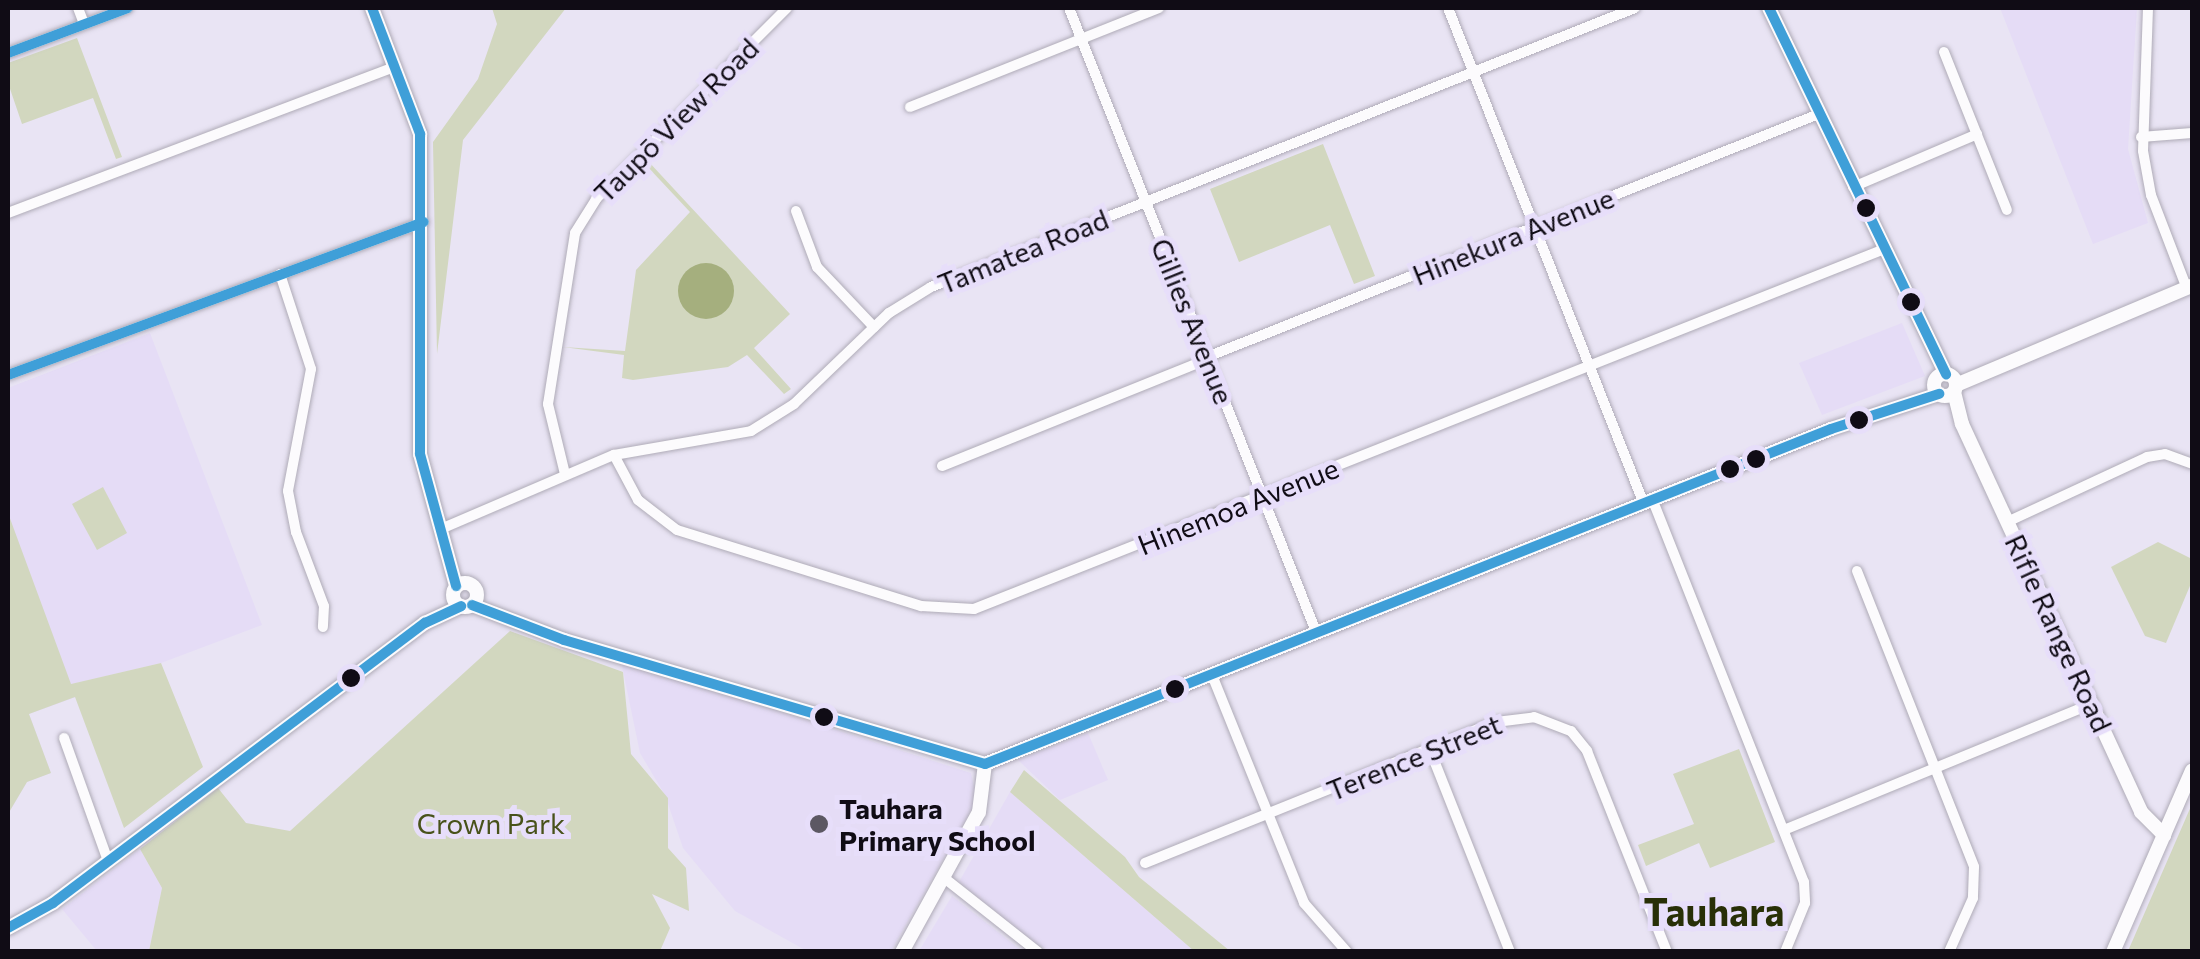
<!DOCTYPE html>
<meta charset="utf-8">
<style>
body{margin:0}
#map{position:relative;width:2200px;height:959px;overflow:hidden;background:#e9e4f4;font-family:Commissioner,sans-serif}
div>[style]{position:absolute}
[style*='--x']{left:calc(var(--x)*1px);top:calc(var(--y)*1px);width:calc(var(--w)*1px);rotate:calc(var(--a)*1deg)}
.built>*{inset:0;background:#e5dcf6}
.green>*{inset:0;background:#d2d7bf}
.water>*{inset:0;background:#a5af7e}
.round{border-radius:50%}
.roads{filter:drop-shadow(0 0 2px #afabb7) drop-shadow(0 0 2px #afabb7)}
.street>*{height:10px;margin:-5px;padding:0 5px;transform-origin:5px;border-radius:5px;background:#fcfbfd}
.secondary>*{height:14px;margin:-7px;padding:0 7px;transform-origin:7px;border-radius:7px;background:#fcfbfd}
.secondary>.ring{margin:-7px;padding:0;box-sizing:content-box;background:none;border:14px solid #fcfbfd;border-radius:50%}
.bus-1>*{height:10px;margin:-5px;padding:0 5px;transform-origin:5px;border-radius:5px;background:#3f9fd8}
.dots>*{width:28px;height:28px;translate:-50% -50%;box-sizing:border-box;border:5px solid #e7defa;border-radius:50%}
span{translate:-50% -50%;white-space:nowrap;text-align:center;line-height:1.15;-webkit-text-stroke:10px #e7defa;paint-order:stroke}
.street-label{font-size:28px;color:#100c15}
.poi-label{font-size:28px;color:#100c15;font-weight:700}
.left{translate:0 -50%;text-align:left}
.park-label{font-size:28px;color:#48521a}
.district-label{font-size:38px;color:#282f07;font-weight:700}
.frame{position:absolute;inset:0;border:10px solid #100c15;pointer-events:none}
</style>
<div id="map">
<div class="built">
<div style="clip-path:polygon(2000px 8px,2137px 8px,2128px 149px,2148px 223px,2093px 244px)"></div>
<div style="clip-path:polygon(1902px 323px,1925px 376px,1822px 415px,1799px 363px)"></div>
<div style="clip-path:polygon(150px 333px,262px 625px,161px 663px,72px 684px,76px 697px,29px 714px,51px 773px,27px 782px,8px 814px,8px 388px)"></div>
<div style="clip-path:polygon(621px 661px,971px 773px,977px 800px,891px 951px,807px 951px,735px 911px,683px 848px,665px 795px,640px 753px)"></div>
<div style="clip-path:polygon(1088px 733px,1108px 780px,1060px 800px,1018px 760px)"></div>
<div style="clip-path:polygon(1010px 792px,1194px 951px,1051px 951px,1027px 940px,959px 882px)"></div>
<div style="clip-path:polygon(140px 849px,162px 888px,149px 951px,97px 951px,62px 909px)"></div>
<div style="clip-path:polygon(952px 896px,1022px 951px,919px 951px)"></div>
</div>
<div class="green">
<div style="clip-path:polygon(492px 8px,566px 8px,463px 140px,437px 354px,433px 142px,478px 79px,497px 24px)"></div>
<div style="clip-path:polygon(77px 38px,122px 157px,116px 159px,93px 98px,22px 124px,8px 83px,8px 63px)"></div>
<div style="clip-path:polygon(1323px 144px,1375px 276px,1354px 284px,1330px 225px,1239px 262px,1210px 189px)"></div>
<div style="clip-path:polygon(648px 161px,790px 314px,754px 348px,791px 389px,784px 394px,747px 355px,728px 367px,633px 380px,622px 378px,624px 355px,563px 347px,625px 351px,636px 270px,690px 212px,645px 164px)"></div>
<div style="clip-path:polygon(103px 487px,127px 533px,97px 550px,72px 504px)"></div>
<div style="clip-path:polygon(8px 513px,71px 684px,161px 663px,203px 767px,124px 828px,75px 697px,29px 714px,51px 773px,27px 782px,8px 814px)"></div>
<div style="clip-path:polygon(2158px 542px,2192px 559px,2192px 581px,2166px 643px,2145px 636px,2111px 567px)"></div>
<div style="clip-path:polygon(510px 631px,623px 672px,631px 754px,668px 798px,668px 848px,686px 868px,689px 911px,652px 894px,670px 928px,660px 951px,149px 951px,162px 888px,140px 849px,218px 788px,246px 823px,290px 831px)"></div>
<div style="clip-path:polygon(1739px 749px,1775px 842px,1710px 868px,1699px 843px,1646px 866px,1638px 845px,1694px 824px,1673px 774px)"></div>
<div style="clip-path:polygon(1024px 770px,1125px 857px,1139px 877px,1230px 951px,1194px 951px,1010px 792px)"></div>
<div style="clip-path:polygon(2192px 804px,2192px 951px,2128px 951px)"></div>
</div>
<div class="water">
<div class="round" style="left:678px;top:263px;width:56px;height:56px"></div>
</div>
<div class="roads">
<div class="street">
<div style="--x:78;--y:8;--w:17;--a:69"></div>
<div style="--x:1069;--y:8;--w:673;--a:68.39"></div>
<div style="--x:1448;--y:8;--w:533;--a:68.44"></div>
<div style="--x:2148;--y:8;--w:143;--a:92"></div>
<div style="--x:2143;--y:151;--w:45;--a:79.7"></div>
<div style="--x:2151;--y:195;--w:101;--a:69"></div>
<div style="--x:1944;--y:52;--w:170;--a:68.3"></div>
<div style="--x:8;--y:53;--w:128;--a:-20.6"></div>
<div style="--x:910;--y:107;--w:268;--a:-21.7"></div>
<div style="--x:2141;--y:137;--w:51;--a:-4.5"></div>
<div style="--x:1853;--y:187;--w:135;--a:-23.1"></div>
<div style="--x:796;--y:211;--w:60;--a:69.4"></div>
<div style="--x:817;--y:267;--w:83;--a:46.5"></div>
<div style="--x:8;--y:213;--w:414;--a:-20.7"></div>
<div style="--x:280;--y:274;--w:100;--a:71.9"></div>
<div style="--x:311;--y:369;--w:124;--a:100.7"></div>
<div style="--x:288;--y:491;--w:42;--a:79"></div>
<div style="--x:296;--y:532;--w:79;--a:69.3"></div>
<div style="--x:324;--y:606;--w:21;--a:93"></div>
<div style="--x:1207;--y:357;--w:658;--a:-21.66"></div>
<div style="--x:8;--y:375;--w:443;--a:-20.2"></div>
<div style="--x:614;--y:455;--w:51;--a:61.9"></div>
<div style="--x:638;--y:500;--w:49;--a:37.6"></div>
<div style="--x:677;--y:530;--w:256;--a:17.3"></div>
<div style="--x:921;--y:606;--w:53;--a:3.2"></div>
<div style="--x:974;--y:609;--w:976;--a:-21.57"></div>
<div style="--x:942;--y:466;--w:287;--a:-21.9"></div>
<div style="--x:565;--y:474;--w:72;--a:-103.7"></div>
<div style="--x:548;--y:404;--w:173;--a:-81"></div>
<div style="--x:575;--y:233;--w:40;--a:-58"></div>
<div style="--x:596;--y:199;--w:270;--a:-45"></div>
<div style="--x:1653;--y:501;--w:410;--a:68.4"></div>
<div style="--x:1804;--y:882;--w:21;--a:87"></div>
<div style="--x:1805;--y:903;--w:53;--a:112.2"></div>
<div style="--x:2007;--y:522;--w:154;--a:-24.9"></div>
<div style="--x:2147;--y:457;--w:18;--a:-9"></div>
<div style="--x:2165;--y:454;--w:29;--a:20"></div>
<div style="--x:441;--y:529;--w:188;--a:-23.2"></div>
<div style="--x:614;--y:455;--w:139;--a:-9.9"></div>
<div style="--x:751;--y:431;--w:51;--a:-32.1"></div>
<div style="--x:794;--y:404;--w:132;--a:-43.8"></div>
<div style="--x:889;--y:313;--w:49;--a:-31.8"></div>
<div style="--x:931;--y:287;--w:757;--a:-21.62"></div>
<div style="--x:1857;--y:571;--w:318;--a:68.4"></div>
<div style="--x:1974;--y:867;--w:31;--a:92"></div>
<div style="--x:1973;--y:898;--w:59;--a:114"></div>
<div style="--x:1212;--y:675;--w:246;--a:68"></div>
<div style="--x:1304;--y:903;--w:65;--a:48.7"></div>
<div style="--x:64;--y:738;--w:131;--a:70.3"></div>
<div style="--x:1430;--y:750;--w:217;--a:68.4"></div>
<div style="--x:1784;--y:830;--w:332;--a:-22.3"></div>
<div style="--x:1145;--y:863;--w:378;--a:-21.9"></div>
<div style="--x:1496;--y:722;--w:38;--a:-7"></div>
<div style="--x:1534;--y:717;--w:40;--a:21"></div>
<div style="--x:1571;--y:731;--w:26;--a:51"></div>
<div style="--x:1587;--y:751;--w:216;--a:68.3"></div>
<div style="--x:943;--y:877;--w:121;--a:38.3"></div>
</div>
<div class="secondary">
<div style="--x:372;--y:8;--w:135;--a:69.1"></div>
<div style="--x:420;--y:134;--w:320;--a:90"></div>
<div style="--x:420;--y:454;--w:137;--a:74.7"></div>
<div style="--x:1769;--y:8;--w:407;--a:64.2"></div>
<div class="ring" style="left:1934px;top:374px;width:8px;height:8px"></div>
<div style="--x:1956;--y:385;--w:256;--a:-22.8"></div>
<div style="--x:1954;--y:392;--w:33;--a:76"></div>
<div style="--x:1962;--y:424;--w:427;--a:65.2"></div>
<div style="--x:2141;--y:812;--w:33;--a:45"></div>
<div class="ring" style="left:453px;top:583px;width:10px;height:10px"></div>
<div style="--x:472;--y:605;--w:98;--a:20.8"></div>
<div style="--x:564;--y:640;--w:439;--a:16.4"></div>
<div style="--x:985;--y:764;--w:910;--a:-21.6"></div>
<div style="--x:1831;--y:429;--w:114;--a:-18"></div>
<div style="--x:8;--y:928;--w:51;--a:-29.1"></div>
<div style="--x:53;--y:903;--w:466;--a:-37"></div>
<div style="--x:425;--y:623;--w:40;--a:-25"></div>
<div style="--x:902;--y:952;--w:160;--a:-61.2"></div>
<div style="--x:979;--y:812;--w:48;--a:-82.9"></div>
<div style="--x:2113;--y:952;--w:198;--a:-66.5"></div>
</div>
</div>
<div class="bus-1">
<div style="--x:372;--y:8;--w:135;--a:69.1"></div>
<div style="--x:420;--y:134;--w:320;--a:90"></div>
<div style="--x:420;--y:454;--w:137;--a:74.7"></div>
<div style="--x:1769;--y:8;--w:407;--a:64.2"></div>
<div style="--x:8;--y:53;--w:128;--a:-20.6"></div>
<div style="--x:8;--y:375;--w:443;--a:-20.2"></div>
<div style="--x:472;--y:605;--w:98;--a:20.8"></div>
<div style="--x:564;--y:640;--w:439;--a:16.4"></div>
<div style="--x:985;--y:764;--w:910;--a:-21.6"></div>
<div style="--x:1831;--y:429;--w:114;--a:-18"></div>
<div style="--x:8;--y:928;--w:51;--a:-29.1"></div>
<div style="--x:53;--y:903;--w:466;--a:-37"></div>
<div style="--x:425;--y:623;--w:40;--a:-25"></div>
</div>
<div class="dots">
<div style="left:1866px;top:208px;background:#100c15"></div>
<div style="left:1911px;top:302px;background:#100c15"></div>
<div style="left:1859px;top:420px;background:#100c15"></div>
<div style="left:1756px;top:459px;background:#100c15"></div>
<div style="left:1730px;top:469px;background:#100c15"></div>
<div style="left:351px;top:678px;background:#100c15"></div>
<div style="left:1175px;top:689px;background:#100c15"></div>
<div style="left:824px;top:717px;background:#100c15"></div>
<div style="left:819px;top:824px;background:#5c5863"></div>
</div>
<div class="street-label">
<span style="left:676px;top:120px;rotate:-45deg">Taupō View Road</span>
<span style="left:1513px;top:236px;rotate:-22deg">Hinekura Avenue</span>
<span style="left:1023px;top:251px;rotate:-22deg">Tamatea Road</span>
<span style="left:1193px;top:321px;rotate:68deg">Gillies Avenue</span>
<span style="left:1238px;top:506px;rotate:-22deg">Hinemoa Avenue</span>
<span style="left:2059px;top:633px;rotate:65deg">Rifle Range Road</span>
<span style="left:1414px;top:757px;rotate:-22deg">Terence Street</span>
</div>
<div class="poi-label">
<span class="left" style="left:839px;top:824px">Tauhara<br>Primary School</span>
</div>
<div class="park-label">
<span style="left:491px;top:823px">Crown Park</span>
</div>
<div class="district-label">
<span style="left:1714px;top:911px">Tauhara</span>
</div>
<div class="frame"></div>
</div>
